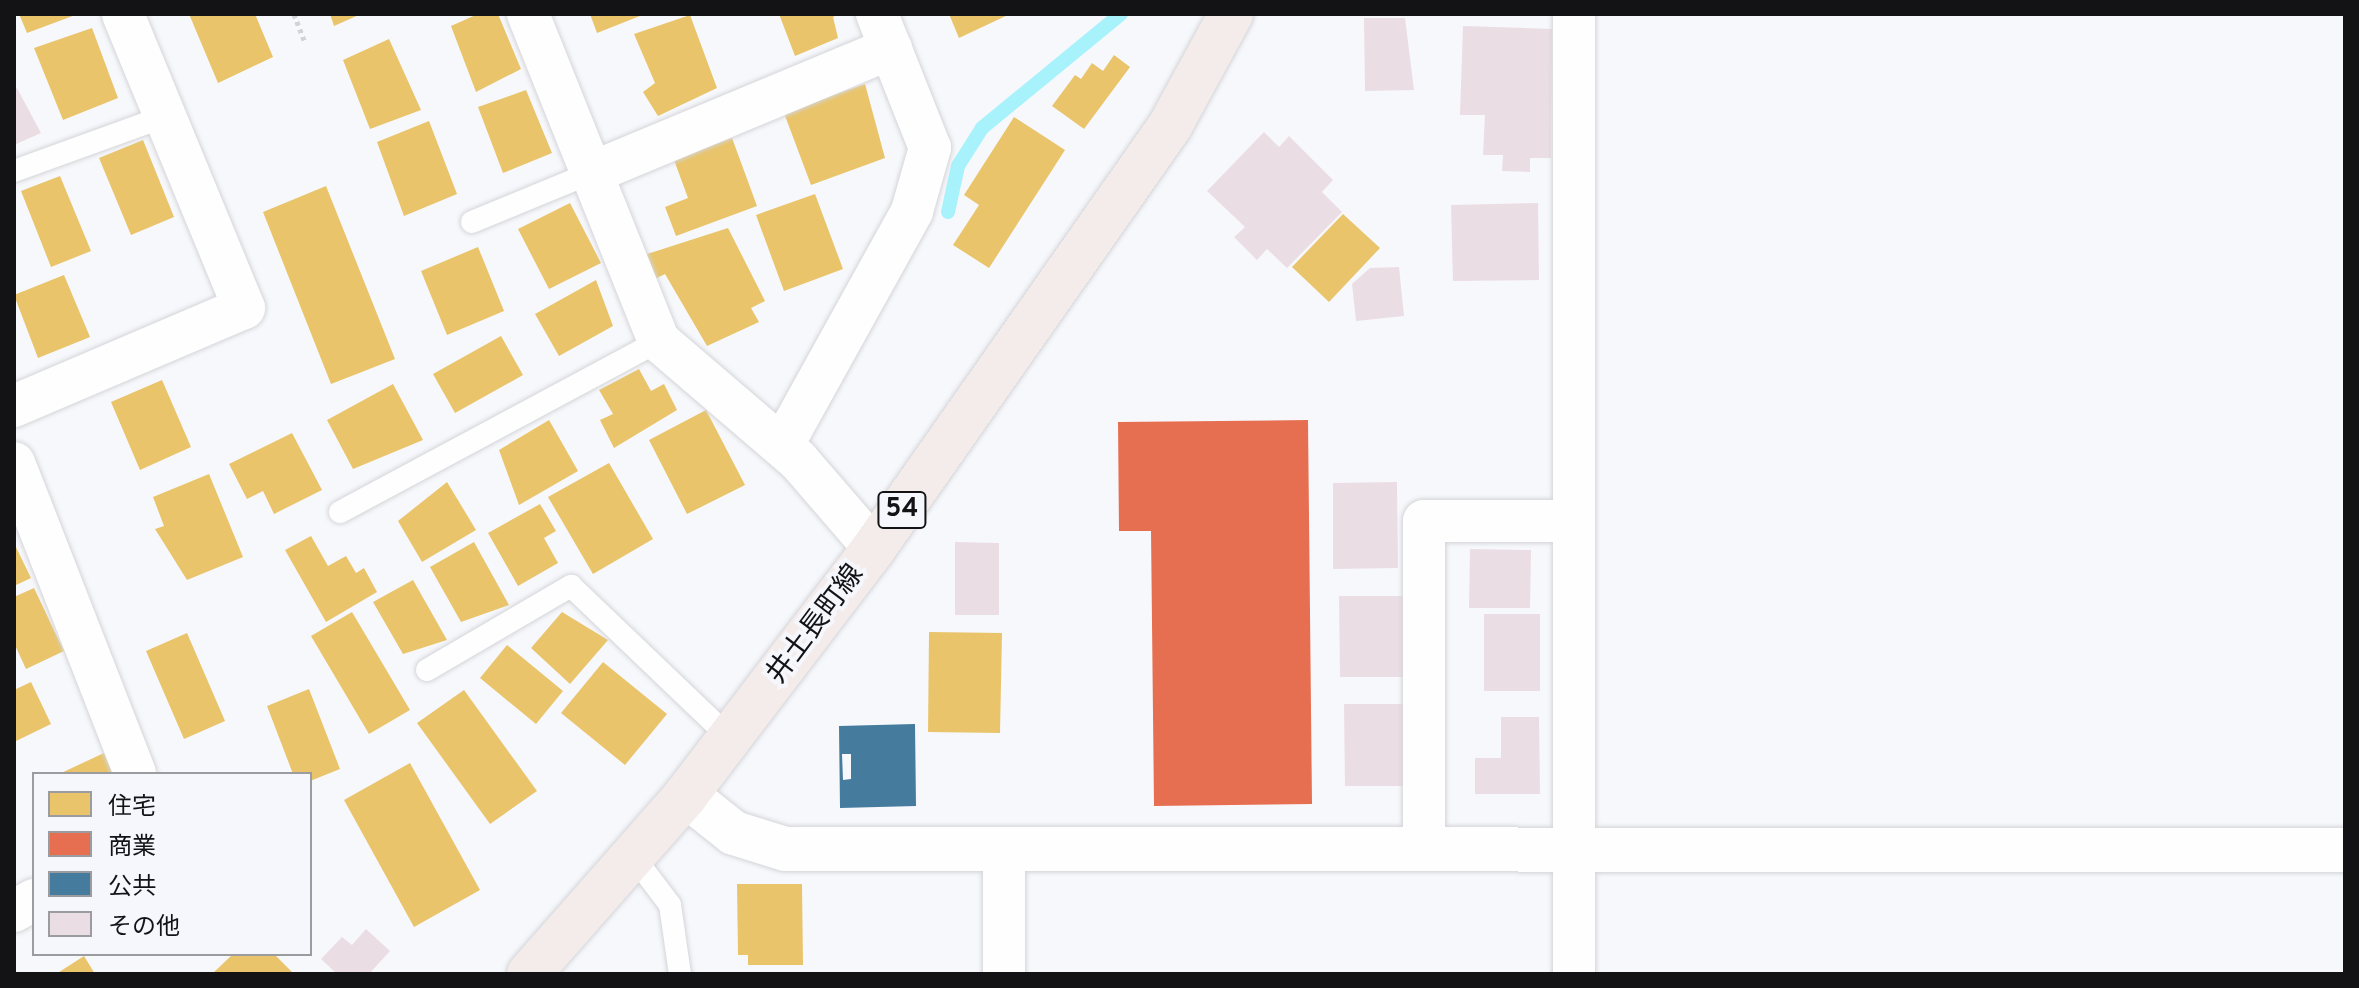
<!DOCTYPE html>
<meta charset="utf-8">
<style>
body{margin:0}
#map{position:relative;width:2359px;height:988px;overflow:hidden;background:#f7f8fc;font-family:Overpass,"Noto Sans JP",sans-serif}
div>[style]{position:absolute}
[style*='--x']{left:calc(var(--x)*1px);top:calc(var(--y)*1px);width:calc(var(--w)*1px);rotate:calc(var(--a)*1deg)}
.homes>*{inset:0;background:#e9c46a}
.shops>*{inset:0;background:#e76f51}
.public>*{inset:0;background:#457b9d}
.stream>*{height:14px;margin:-7px;padding:0 7px;transform-origin:7px;border-radius:7px;background:#a7f2fb}
.building>*{inset:0;background:#ebdde4}
.path>*{height:5px;margin-top:-2.5px;transform-origin:0;background:repeating-linear-gradient(90deg,#d2d3d4 0 4px,transparent 0 8px)}
.roads{filter:drop-shadow(0 0 2px #d4d5d8) drop-shadow(0 0 2px #d4d5d8)}
.service>*{height:22px;margin:-11px;padding:0 11px;transform-origin:11px;border-radius:11px;background:#fefeff}
.minor>*{height:42px;margin:-21px;padding:0 21px;transform-origin:21px;border-radius:21px;background:#fefeff}
.tertiary>*{height:44px;margin:-22px;padding:0 22px;transform-origin:22px;border-radius:22px;background:#fefeff}
.primary>*{height:44px;margin:-22px;padding:0 22px;transform-origin:22px;border-radius:22px;background:#f3eceb}
span{translate:-50% -50%;white-space:nowrap;text-align:center;line-height:1.15;-webkit-text-stroke:8px #f6f7fd;paint-order:stroke}
.shield-label span{padding:2px 6px;background:#f6f7fd;border:2px solid;border-radius:6px;-webkit-text-stroke-width:0}
.shield-label{font-size:26px;color:#131315;font-weight:700}
.street-label{font-size:28px;color:#131315}
.frame{position:absolute;inset:0;border:16px solid #131315;pointer-events:none}
.legend{position:absolute;left:32px;top:772px;width:280px;height:184px;box-sizing:border-box;background:#f6f7fd;border:2px solid #9b9ca0;margin:0;padding:10px 14px;list-style:none;font-size:24px;color:#131315}
.legend li{display:flex;align-items:center;gap:16px;height:40px}
.legend b{width:40px;border:2px solid #9b9ca0}
</style>
<div id="map">
<div class="homes">
<div style="clip-path:polygon(19px 14px,78px 14px,27px 33px)"></div>
<div style="clip-path:polygon(189px 14px,255px 14px,273px 57px,218px 83px)"></div>
<div style="clip-path:polygon(330px 14px,361px 14px,334px 26px)"></div>
<div style="clip-path:polygon(478px 14px,498px 14px,521px 69px,476px 92px,451px 26px)"></div>
<div style="clip-path:polygon(590px 14px,645px 14px,597px 33px)"></div>
<div style="clip-path:polygon(779px 14px,839px 14px,833px 17px,838px 38px,795px 56px)"></div>
<div style="clip-path:polygon(949px 14px,1010px 14px,959px 38px)"></div>
<div style="clip-path:polygon(690px 15px,717px 88px,658px 116px,643px 92px,655px 83px,634px 34px)"></div>
<div style="clip-path:polygon(92px 28px,118px 98px,63px 120px,34px 48px)"></div>
<div style="clip-path:polygon(389px 39px,421px 110px,370px 129px,343px 60px)"></div>
<div style="clip-path:polygon(1114px 55px,1130px 67px,1084px 129px,1052px 106px,1075px 75px,1081px 79px,1092px 63px,1103px 71px)"></div>
<div style="clip-path:polygon(865px 84px,885px 158px,811px 185px,784px 113px)"></div>
<div style="clip-path:polygon(526px 90px,552px 153px,503px 173px,478px 107px)"></div>
<div style="clip-path:polygon(1014px 117px,1065px 150px,989px 268px,953px 245px,979px 205px,964px 195px)"></div>
<div style="clip-path:polygon(429px 121px,457px 194px,404px 216px,377px 142px)"></div>
<div style="clip-path:polygon(732px 138px,757px 206px,676px 236px,665px 207px,688px 198px,674px 160px)"></div>
<div style="clip-path:polygon(143px 140px,174px 217px,131px 235px,99px 158px)"></div>
<div style="clip-path:polygon(60px 176px,91px 251px,51px 267px,21px 191px)"></div>
<div style="clip-path:polygon(326px 186px,395px 359px,331px 384px,263px 212px)"></div>
<div style="clip-path:polygon(815px 194px,843px 269px,784px 291px,756px 215px)"></div>
<div style="clip-path:polygon(570px 203px,601px 263px,549px 289px,518px 229px)"></div>
<div style="clip-path:polygon(1343px 214px,1380px 248px,1329px 302px,1292px 267px)"></div>
<div style="clip-path:polygon(728px 228px,765px 301px,751px 308px,759px 322px,707px 346px,665px 274px,653px 280px,641px 256px)"></div>
<div style="clip-path:polygon(478px 247px,504px 311px,447px 335px,421px 271px)"></div>
<div style="clip-path:polygon(64px 275px,90px 337px,38px 358px,14px 295px)"></div>
<div style="clip-path:polygon(596px 280px,613px 326px,559px 356px,535px 314px)"></div>
<div style="clip-path:polygon(501px 336px,523px 375px,455px 413px,433px 374px)"></div>
<div style="clip-path:polygon(639px 369px,651px 391px,664px 384px,677px 410px,614px 448px,600px 420px,613px 414px,599px 390px)"></div>
<div style="clip-path:polygon(162px 380px,191px 447px,140px 470px,111px 402px)"></div>
<div style="clip-path:polygon(393px 384px,423px 440px,353px 469px,327px 420px)"></div>
<div style="clip-path:polygon(706px 410px,745px 485px,687px 514px,649px 440px)"></div>
<div style="clip-path:polygon(549px 420px,578px 471px,519px 505px,499px 450px)"></div>
<div style="clip-path:polygon(292px 433px,322px 490px,274px 514px,263px 491px,247px 499px,229px 464px)"></div>
<div style="clip-path:polygon(609px 463px,653px 539px,593px 574px,548px 497px)"></div>
<div style="clip-path:polygon(209px 474px,243px 557px,187px 580px,155px 529px,164px 526px,153px 497px)"></div>
<div style="clip-path:polygon(447px 482px,476px 530px,422px 562px,398px 521px)"></div>
<div style="clip-path:polygon(540px 504px,556px 531px,544px 538px,558px 563px,518px 586px,488px 533px)"></div>
<div style="clip-path:polygon(311px 536px,328px 566px,346px 556px,356px 573px,364px 568px,377px 592px,326px 622px,285px 550px)"></div>
<div style="clip-path:polygon(474px 542px,509px 605px,461px 622px,430px 567px)"></div>
<div style="clip-path:polygon(14px 543px,31px 578px,14px 586px)"></div>
<div style="clip-path:polygon(413px 580px,447px 640px,403px 654px,373px 602px)"></div>
<div style="clip-path:polygon(34px 588px,64px 651px,26px 669px,14px 643px,14px 597px)"></div>
<div style="clip-path:polygon(352px 612px,410px 710px,369px 734px,311px 636px)"></div>
<div style="clip-path:polygon(562px 612px,608px 640px,570px 684px,531px 648px)"></div>
<div style="clip-path:polygon(929px 632px,1002px 633px,1000px 733px,928px 732px)"></div>
<div style="clip-path:polygon(187px 633px,225px 721px,184px 739px,146px 651px)"></div>
<div style="clip-path:polygon(507px 645px,563px 691px,536px 724px,480px 678px)"></div>
<div style="clip-path:polygon(603px 662px,667px 714px,625px 765px,561px 713px)"></div>
<div style="clip-path:polygon(31px 682px,51px 724px,14px 742px,14px 690px)"></div>
<div style="clip-path:polygon(309px 689px,340px 769px,310px 781px,310px 774px,293px 774px,267px 706px)"></div>
<div style="clip-path:polygon(464px 690px,537px 791px,490px 824px,417px 723px)"></div>
<div style="clip-path:polygon(104px 753px,113px 774px,59px 774px)"></div>
<div style="clip-path:polygon(410px 763px,480px 890px,414px 927px,344px 800px)"></div>
<div style="clip-path:polygon(737px 884px,802px 884px,803px 965px,748px 965px,748px 955px,738px 955px)"></div>
<div style="clip-path:polygon(233px 954px,274px 954px,294px 974px,212px 974px)"></div>
<div style="clip-path:polygon(84px 956px,95px 974px,56px 974px)"></div>
</div>
<div class="shops">
<div style="clip-path:polygon(1308px 420px,1312px 804px,1154px 806px,1151px 531px,1119px 531px,1118px 422px)"></div>
</div>
<div class="public">
<div style="clip-path:polygon(evenodd,915px 724px,916px 806px,840px 808px,839px 726px,915px 724px,842px 754px,851px 754px,851px 779px,843px 780px,842px 754px)"></div>
</div>
<div class="stream">
<div style="--x:948;--y:212;--w:47;--a:-77.7"></div>
<div style="--x:958;--y:166;--w:45;--a:-57.7"></div>
<div style="--x:982;--y:128;--w:180;--a:-39.4"></div>
</div>
<div class="building">
<div style="clip-path:polygon(1364px 18px,1405px 18px,1414px 90px,1365px 91px)"></div>
<div style="clip-path:polygon(1463px 26px,1552px 29px,1551px 158px,1530px 158px,1530px 172px,1502px 171px,1503px 155px,1483px 155px,1485px 115px,1460px 115px)"></div>
<div style="clip-path:polygon(17px 88px,41px 133px,14px 145px,14px 90px)"></div>
<div style="clip-path:polygon(1264px 132px,1279px 147px,1289px 136px,1333px 180px,1322px 192px,1342px 212px,1287px 268px,1267px 249px,1257px 260px,1234px 237px,1245px 227px,1207px 191px)"></div>
<div style="clip-path:polygon(1538px 203px,1539px 280px,1453px 281px,1451px 205px)"></div>
<div style="clip-path:polygon(1399px 267px,1404px 316px,1356px 321px,1352px 284px,1370px 268px)"></div>
<div style="clip-path:polygon(1397px 482px,1398px 568px,1333px 569px,1333px 483px)"></div>
<div style="clip-path:polygon(955px 542px,999px 543px,999px 615px,955px 615px)"></div>
<div style="clip-path:polygon(1470px 549px,1531px 550px,1530px 608px,1469px 608px)"></div>
<div style="clip-path:polygon(1339px 596px,1405px 596px,1405px 677px,1340px 677px)"></div>
<div style="clip-path:polygon(1484px 614px,1540px 614px,1540px 691px,1484px 691px)"></div>
<div style="clip-path:polygon(1344px 704px,1404px 704px,1405px 786px,1345px 786px)"></div>
<div style="clip-path:polygon(1501px 717px,1539px 717px,1540px 794px,1475px 794px,1475px 758px,1501px 758px)"></div>
<div style="clip-path:polygon(366px 929px,390px 951px,369px 974px,337px 974px,321px 959px,342px 937px,352px 945px)"></div>
</div>
<div class="path">
<div style="--x:294;--y:14;--w:28;--a:69"></div>
</div>
<div class="roads">
<div class="service">
<div style="--x:14;--y:171;--w:162;--a:-19.9"></div>
<div style="--x:472;--y:222;--w:129;--a:-22.4"></div>
<div style="--x:340;--y:512;--w:362;--a:-28.2"></div>
<div style="--x:427;--y:670;--w:167;--a:-30.3"></div>
<div style="--x:571;--y:586;--w:220;--a:43.7"></div>
<div style="--x:633;--y:856;--w:61;--a:52.9"></div>
<div style="--x:670;--y:905;--w:70;--a:81.8"></div>
</div>
<div class="minor">
<div style="--x:528;--y:14;--w:352;--a:68.2"></div>
<div style="--x:659;--y:341;--w:183;--a:40.6"></div>
<div style="--x:798;--y:460;--w:116;--a:49.2"></div>
<div style="--x:1574;--y:14;--w:960;--a:90"></div>
<div style="--x:591;--y:173;--w:325;--a:-22.6"></div>
<div style="--x:14;--y:406;--w:250;--a:-23.1"></div>
<div style="--x:244;--y:308;--w:318;--a:-112.4"></div>
<div style="--x:782;--y:446;--w:269;--a:-61"></div>
<div style="--x:912;--y:211;--w:66;--a:-74.1"></div>
<div style="--x:930;--y:148;--w:144;--a:-111.6"></div>
<div style="--x:14;--y:463;--w:334;--a:68.7"></div>
<div style="--x:1424;--y:850;--w:329;--a:-90"></div>
<div style="--x:1424;--y:521;--w:150;--a:0"></div>
<div style="--x:14;--y:911;--w:23;--a:-29"></div>
<div style="--x:1004;--y:974;--w:124;--a:-90"></div>
</div>
<div class="tertiary">
<div style="--x:686;--y:795;--w:61;--a:38.4"></div>
<div style="--x:734;--y:833;--w:53;--a:17.4"></div>
<div style="--x:785;--y:849;--w:1560;--a:0.04"></div>
</div>
<div class="primary">
<div style="--x:529;--y:974;--w:238;--a:-48.7"></div>
<div style="--x:686;--y:795;--w:310;--a:-52.7"></div>
<div style="--x:874;--y:548;--w:515;--a:-54.95"></div>
<div style="--x:1170;--y:126;--w:128;--a:-61.4"></div>
</div>
</div>
<div class="shield-label">
<span style="left:902px;top:510px">54</span>
</div>
<div class="street-label">
<span style="left:816px;top:625px;rotate:-53deg">井土長町線</span>
</div>
<div class="frame"></div>
<ul class="legend">
<li><b style="height:22px;background:#e9c46a"></b>住宅</li>
<li><b style="height:22px;background:#e76f51"></b>商業</li>
<li><b style="height:22px;background:#457b9d"></b>公共</li>
<li><b style="height:22px;background:#ebdde4"></b>その他</li>
</ul>
</div>
